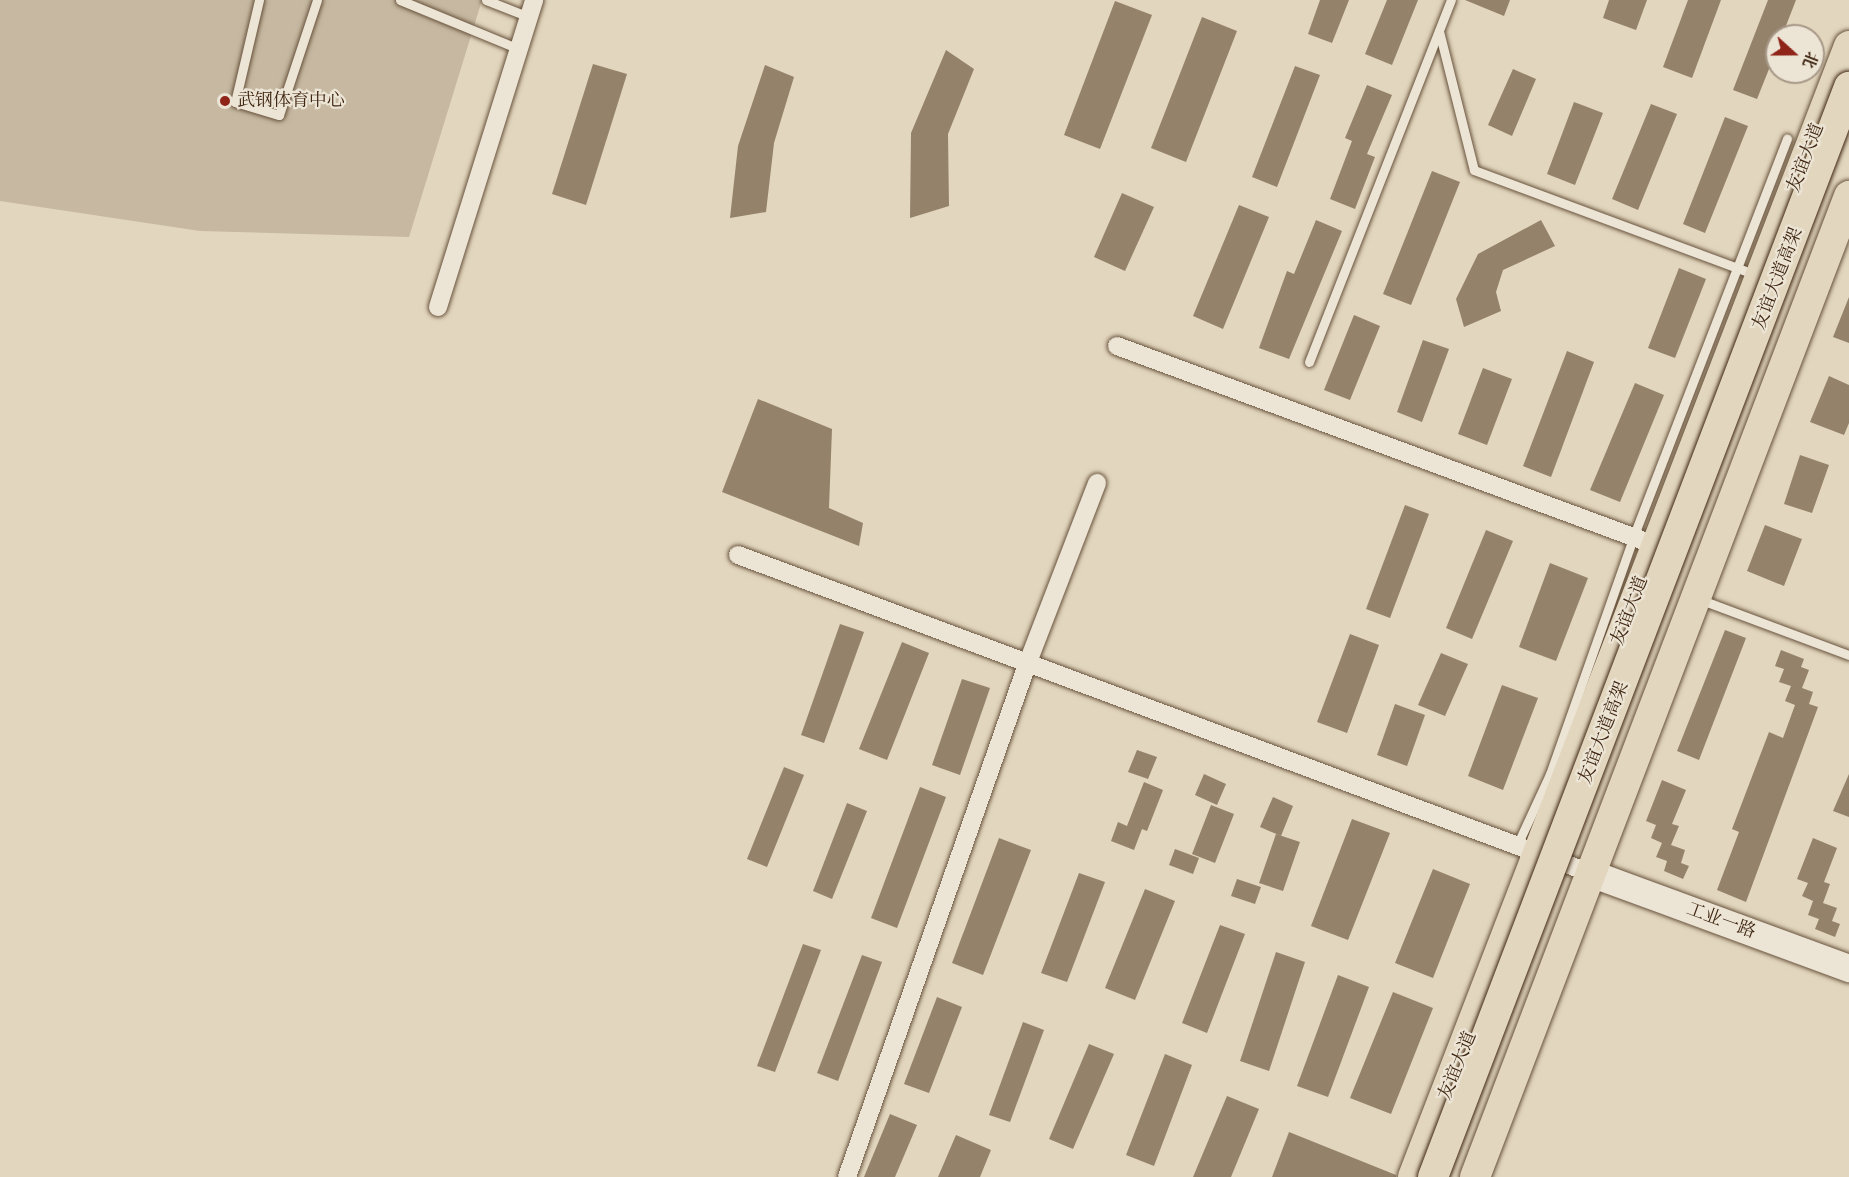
<!DOCTYPE html>
<meta charset="utf-8">
<style>
body{margin:0}
#map{position:relative;width:1849px;height:1177px;overflow:hidden;background:#e2d6be;font-family:Cardo,"Noto Serif SC",serif}
div>[style]{position:absolute}
[style*='--x']{left:calc(var(--x)*1px);top:calc(var(--y)*1px);width:calc(var(--w)*1px);rotate:calc(var(--a)*1deg)}
.green>*{inset:0;background:#c6b8a1}
.building>*{inset:0;background:#94826b}
.roads{filter:drop-shadow(0 0 2px #68523c) drop-shadow(0 0 2px #68523c)}
.service>*{height:9px;margin:-4.5px;padding:0 4.5px;transform-origin:4.5px;border-radius:4.5px;background:#ece4d5}
.minor>*{height:18px;margin:-9px;padding:0 9px;transform-origin:9px;border-radius:9px;background:#ece4d5}
.secondary>*{height:27px;margin:-13.5px;padding:0 13.5px;transform-origin:13.5px;border-radius:13.5px;background:#ece4d5}
.primary>*{height:30px;margin:-15px;padding:0 15px;transform-origin:15px;border-radius:15px;background:#e2d6be}
.bridges{filter:drop-shadow(0 0 2px #3f2611) drop-shadow(0 0 2px #3f2611)}
.primary-bridge>*{height:30px;margin:-15px;padding:0 15px;transform-origin:15px;border-radius:15px;background:#e2d6be}
.dots>*{width:16px;height:16px;translate:-50% -50%;box-sizing:border-box;border:3px solid #ece4d5;border-radius:50%}
span{translate:-50% -50%;white-space:nowrap;text-align:center;line-height:1.15;-webkit-text-stroke:4.5px #ece4d5;paint-order:stroke}
.poi-label{font-size:18px;color:#3f2611}
.left{translate:0 -50%;text-align:left}
.street-label{font-size:18px;color:#3f2611}
.north{position:absolute;left:1765px;top:24px;width:60px;height:60px;box-sizing:border-box;background:#ece4d5;border:2px solid #a79887;border-radius:50%;rotate:111deg;font-size:16px;font-weight:700;line-height:24px;text-align:center;color:#3f2611}
.north::after{content:'';display:block;margin:auto;width:21px;height:27px;background:#8f2418;clip-path:polygon(50% 0,100% 100%,50% 72%,0 100%)}
</style>
<div id="map">
<div class="green">
<div style="clip-path:polygon(0 0,482px 0,409px 237px,200px 231px,0 201px)"></div>
</div>
<div class="building">
<div style="clip-path:polygon(1320px 0,1349px 0,1332px 43px,1308px 34px)"></div>
<div style="clip-path:polygon(1387px 0,1418px 0,1392px 65px,1365px 54px)"></div>
<div style="clip-path:polygon(1465px 0,1510px 0,1504px 16px)"></div>
<div style="clip-path:polygon(1609px 0,1647px 0,1636px 30px,1603px 18px)"></div>
<div style="clip-path:polygon(1688px 0,1721px 0,1692px 78px,1663px 67px)"></div>
<div style="clip-path:polygon(1768px 0,1796px 0,1782px 36px,1777px 36px,1777px 49px,1757px 99px,1733px 90px)"></div>
<div style="clip-path:polygon(1115px 1px,1152px 15px,1100px 149px,1064px 135px)"></div>
<div style="clip-path:polygon(1202px 17px,1237px 31px,1186px 162px,1151px 148px)"></div>
<div style="clip-path:polygon(946px 50px,974px 69px,948px 134px,949px 206px,910px 218px,911px 133px)"></div>
<div style="clip-path:polygon(593px 64px,627px 74px,586px 205px,552px 194px)"></div>
<div style="clip-path:polygon(765px 65px,794px 77px,774px 143px,766px 212px,730px 218px,738px 146px)"></div>
<div style="clip-path:polygon(1295px 66px,1320px 75px,1277px 187px,1252px 177px)"></div>
<div style="clip-path:polygon(1513px 69px,1536px 79px,1512px 136px,1488px 125px)"></div>
<div style="clip-path:polygon(1367px 85px,1392px 95px,1367px 154px,1375px 157px,1355px 209px,1330px 199px,1352px 141px,1345px 138px)"></div>
<div style="clip-path:polygon(1574px 102px,1603px 113px,1575px 185px,1547px 174px)"></div>
<div style="clip-path:polygon(1651px 104px,1677px 114px,1638px 210px,1612px 199px)"></div>
<div style="clip-path:polygon(1725px 117px,1748px 126px,1705px 233px,1683px 224px)"></div>
<div style="clip-path:polygon(1432px 171px,1460px 182px,1411px 305px,1383px 294px)"></div>
<div style="clip-path:polygon(1122px 193px,1154px 207px,1125px 271px,1094px 257px)"></div>
<div style="clip-path:polygon(1239px 205px,1269px 217px,1223px 329px,1193px 316px)"></div>
<div style="clip-path:polygon(1316px 220px,1342px 231px,1289px 359px,1259px 348px,1287px 271px,1294px 274px)"></div>
<div style="clip-path:polygon(1541px 220px,1555px 246px,1503px 270px,1496px 292px,1501px 311px,1464px 327px,1456px 299px,1478px 254px)"></div>
<div style="clip-path:polygon(1679px 268px,1706px 279px,1675px 358px,1648px 348px)"></div>
<div style="clip-path:polygon(1849px 297px,1849px 343px,1833px 337px)"></div>
<div style="clip-path:polygon(1354px 315px,1380px 326px,1350px 400px,1324px 390px)"></div>
<div style="clip-path:polygon(1423px 340px,1449px 349px,1422px 422px,1397px 412px)"></div>
<div style="clip-path:polygon(1567px 351px,1594px 362px,1551px 477px,1523px 466px)"></div>
<div style="clip-path:polygon(1483px 368px,1512px 379px,1487px 445px,1458px 434px)"></div>
<div style="clip-path:polygon(1829px 376px,1849px 385px,1849px 423px,1844px 435px,1810px 422px)"></div>
<div style="clip-path:polygon(1635px 383px,1664px 395px,1620px 502px,1590px 490px)"></div>
<div style="clip-path:polygon(758px 399px,832px 429px,829px 508px,863px 523px,859px 546px,722px 492px)"></div>
<div style="clip-path:polygon(1800px 455px,1829px 465px,1812px 513px,1784px 504px)"></div>
<div style="clip-path:polygon(1405px 505px,1429px 514px,1390px 618px,1366px 609px)"></div>
<div style="clip-path:polygon(1765px 525px,1802px 539px,1784px 586px,1747px 571px)"></div>
<div style="clip-path:polygon(1486px 530px,1513px 541px,1472px 639px,1446px 628px)"></div>
<div style="clip-path:polygon(1550px 563px,1588px 578px,1556px 661px,1519px 647px)"></div>
<div style="clip-path:polygon(840px 624px,864px 632px,824px 743px,801px 735px)"></div>
<div style="clip-path:polygon(1725px 630px,1746px 638px,1699px 760px,1677px 751px)"></div>
<div style="clip-path:polygon(1350px 634px,1379px 645px,1347px 733px,1317px 722px)"></div>
<div style="clip-path:polygon(902px 642px,929px 653px,887px 760px,859px 749px)"></div>
<div style="clip-path:polygon(1781px 650px,1804px 659px,1801px 667px,1809px 670px,1802px 688px,1813px 692px,1809px 704px,1818px 707px,1746px 902px,1717px 890px,1739px 832px,1732px 829px,1769px 732px,1783px 738px,1795px 705px,1785px 701px,1791px 686px,1779px 682px,1784px 669px,1775px 666px)"></div>
<div style="clip-path:polygon(1441px 653px,1468px 664px,1445px 716px,1418px 705px)"></div>
<div style="clip-path:polygon(962px 679px,990px 688px,960px 775px,932px 765px)"></div>
<div style="clip-path:polygon(1502px 685px,1538px 698px,1503px 790px,1468px 776px)"></div>
<div style="clip-path:polygon(1395px 704px,1425px 715px,1407px 766px,1377px 755px)"></div>
<div style="clip-path:polygon(1137px 750px,1157px 757px,1148px 779px,1128px 772px)"></div>
<div style="clip-path:polygon(784px 767px,804px 775px,767px 867px,747px 859px)"></div>
<div style="clip-path:polygon(1204px 774px,1226px 784px,1217px 805px,1195px 795px)"></div>
<div style="clip-path:polygon(1849px 774px,1849px 817px,1833px 811px)"></div>
<div style="clip-path:polygon(1662px 780px,1686px 790px,1672px 824px,1679px 826px,1671px 845px,1685px 850px,1681px 863px,1689px 866px,1683px 879px,1664px 871px,1667px 861px,1656px 857px,1662px 843px,1651px 838px,1656px 825px,1646px 821px)"></div>
<div style="clip-path:polygon(1144px 782px,1163px 790px,1147px 831px,1142px 829px,1134px 850px,1111px 841px,1118px 822px,1127px 826px)"></div>
<div style="clip-path:polygon(920px 787px,946px 797px,897px 928px,871px 918px)"></div>
<div style="clip-path:polygon(1273px 797px,1293px 806px,1281px 836px,1260px 827px)"></div>
<div style="clip-path:polygon(847px 803px,867px 811px,832px 899px,813px 891px)"></div>
<div style="clip-path:polygon(1211px 805px,1234px 814px,1215px 863px,1192px 854px)"></div>
<div style="clip-path:polygon(1352px 819px,1390px 833px,1348px 940px,1311px 926px)"></div>
<div style="clip-path:polygon(1276px 834px,1300px 842px,1283px 891px,1259px 883px)"></div>
<div style="clip-path:polygon(999px 838px,1031px 850px,983px 975px,952px 963px)"></div>
<div style="clip-path:polygon(1813px 838px,1837px 848px,1824px 882px,1830px 884px,1823px 903px,1837px 908px,1832px 921px,1840px 924px,1835px 937px,1815px 929px,1819px 919px,1808px 915px,1813px 901px,1802px 896px,1808px 883px,1797px 879px)"></div>
<div style="clip-path:polygon(1175px 849px,1199px 858px,1193px 874px,1169px 865px)"></div>
<div style="clip-path:polygon(1433px 869px,1470px 884px,1433px 978px,1395px 963px)"></div>
<div style="clip-path:polygon(1079px 873px,1105px 882px,1067px 982px,1041px 973px)"></div>
<div style="clip-path:polygon(1237px 879px,1261px 887px,1255px 904px,1231px 896px)"></div>
<div style="clip-path:polygon(1145px 889px,1175px 901px,1135px 1000px,1105px 988px)"></div>
<div style="clip-path:polygon(1220px 925px,1245px 934px,1207px 1033px,1182px 1023px)"></div>
<div style="clip-path:polygon(803px 944px,821px 950px,775px 1072px,757px 1066px)"></div>
<div style="clip-path:polygon(1276px 952px,1305px 962px,1269px 1071px,1240px 1061px)"></div>
<div style="clip-path:polygon(862px 955px,882px 962px,838px 1081px,817px 1073px)"></div>
<div style="clip-path:polygon(1338px 975px,1369px 987px,1328px 1097px,1297px 1086px)"></div>
<div style="clip-path:polygon(1393px 992px,1433px 1008px,1391px 1114px,1350px 1098px)"></div>
<div style="clip-path:polygon(937px 997px,962px 1007px,929px 1093px,904px 1084px)"></div>
<div style="clip-path:polygon(1023px 1022px,1044px 1030px,1010px 1122px,989px 1115px)"></div>
<div style="clip-path:polygon(1089px 1044px,1114px 1054px,1073px 1149px,1049px 1139px)"></div>
<div style="clip-path:polygon(1165px 1054px,1192px 1065px,1154px 1166px,1126px 1155px)"></div>
<div style="clip-path:polygon(1227px 1096px,1259px 1109px,1231px 1177px,1193px 1177px)"></div>
<div style="clip-path:polygon(890px 1114px,917px 1125px,895px 1177px,864px 1177px)"></div>
<div style="clip-path:polygon(1289px 1132px,1396px 1175px,1396px 1177px,1272px 1177px)"></div>
<div style="clip-path:polygon(956px 1135px,991px 1150px,980px 1177px,938px 1177px)"></div>
</div>
<div class="roads">
<div class="service">
<div style="--x:259;--y:0;--w:105;--a:103.2"></div>
<div style="--x:235;--y:102;--w:46;--a:16.5"></div>
<div style="--x:279;--y:115;--w:121;--a:-71.7"></div>
<div style="--x:400;--y:0;--w:129;--a:22.4"></div>
<div style="--x:486;--y:0;--w:46;--a:21.6"></div>
<div style="--x:1439;--y:31;--w:143;--a:75.9"></div>
<div style="--x:1474;--y:170;--w:301;--a:20.4"></div>
<div style="--x:1309;--y:362;--w:389;--a:-68.6"></div>
<div style="--x:1699;--y:599;--w:160;--a:20.5"></div>
<div style="--x:1518;--y:843;--w:76;--a:-65.1"></div>
<div style="--x:1550;--y:774;--w:253;--a:-70.6"></div>
<div style="--x:1634;--y:535;--w:425;--a:-68.9"></div>
</div>
<div class="minor">
<div style="--x:438;--y:307;--w:322;--a:-72.6"></div>
<div style="--x:1117;--y:346;--w:574;--a:20.3"></div>
<div style="--x:738;--y:555;--w:913;--a:20.46"></div>
<div style="--x:847;--y:1177;--w:546;--a:-70.64"></div>
<div style="--x:1028;--y:662;--w:192;--a:-68.9"></div>
</div>
<div class="secondary">
<div style="--x:1593;--y:874;--w:273;--a:20.2"></div>
</div>
<div class="primary">
<div style="--x:1413;--y:1177;--w:1212;--a:-68.92"></div>
<div style="--x:1475;--y:1177;--w:1050;--a:-69.13"></div>
</div>
</div>
<div class="bridges">
<div class="primary-bridge">
<div style="--x:1433;--y:1177;--w:1167;--a:-69.11"></div>
</div>
</div>
<div class="dots">
<div style="left:225px;top:101px;background:#8f2418"></div>
</div>
<div class="poi-label">
<span class="left" style="left:237px;top:101px">武钢体育中心</span>
</div>
<div class="street-label">
<span style="left:1806px;top:158px;rotate:-69deg">友谊大道</span>
<span style="left:1778px;top:279px;rotate:-69deg">友谊大道高架</span>
<span style="left:1630px;top:611px;rotate:-69deg">友谊大道</span>
<span style="left:1604px;top:733px;rotate:-69deg">友谊大道高架</span>
<span style="left:1721px;top:921px;rotate:20deg">工业一路</span>
<span style="left:1458px;top:1066px;rotate:-68deg">友谊大道</span>
</div>
<div class="north">北</div>
</div>
